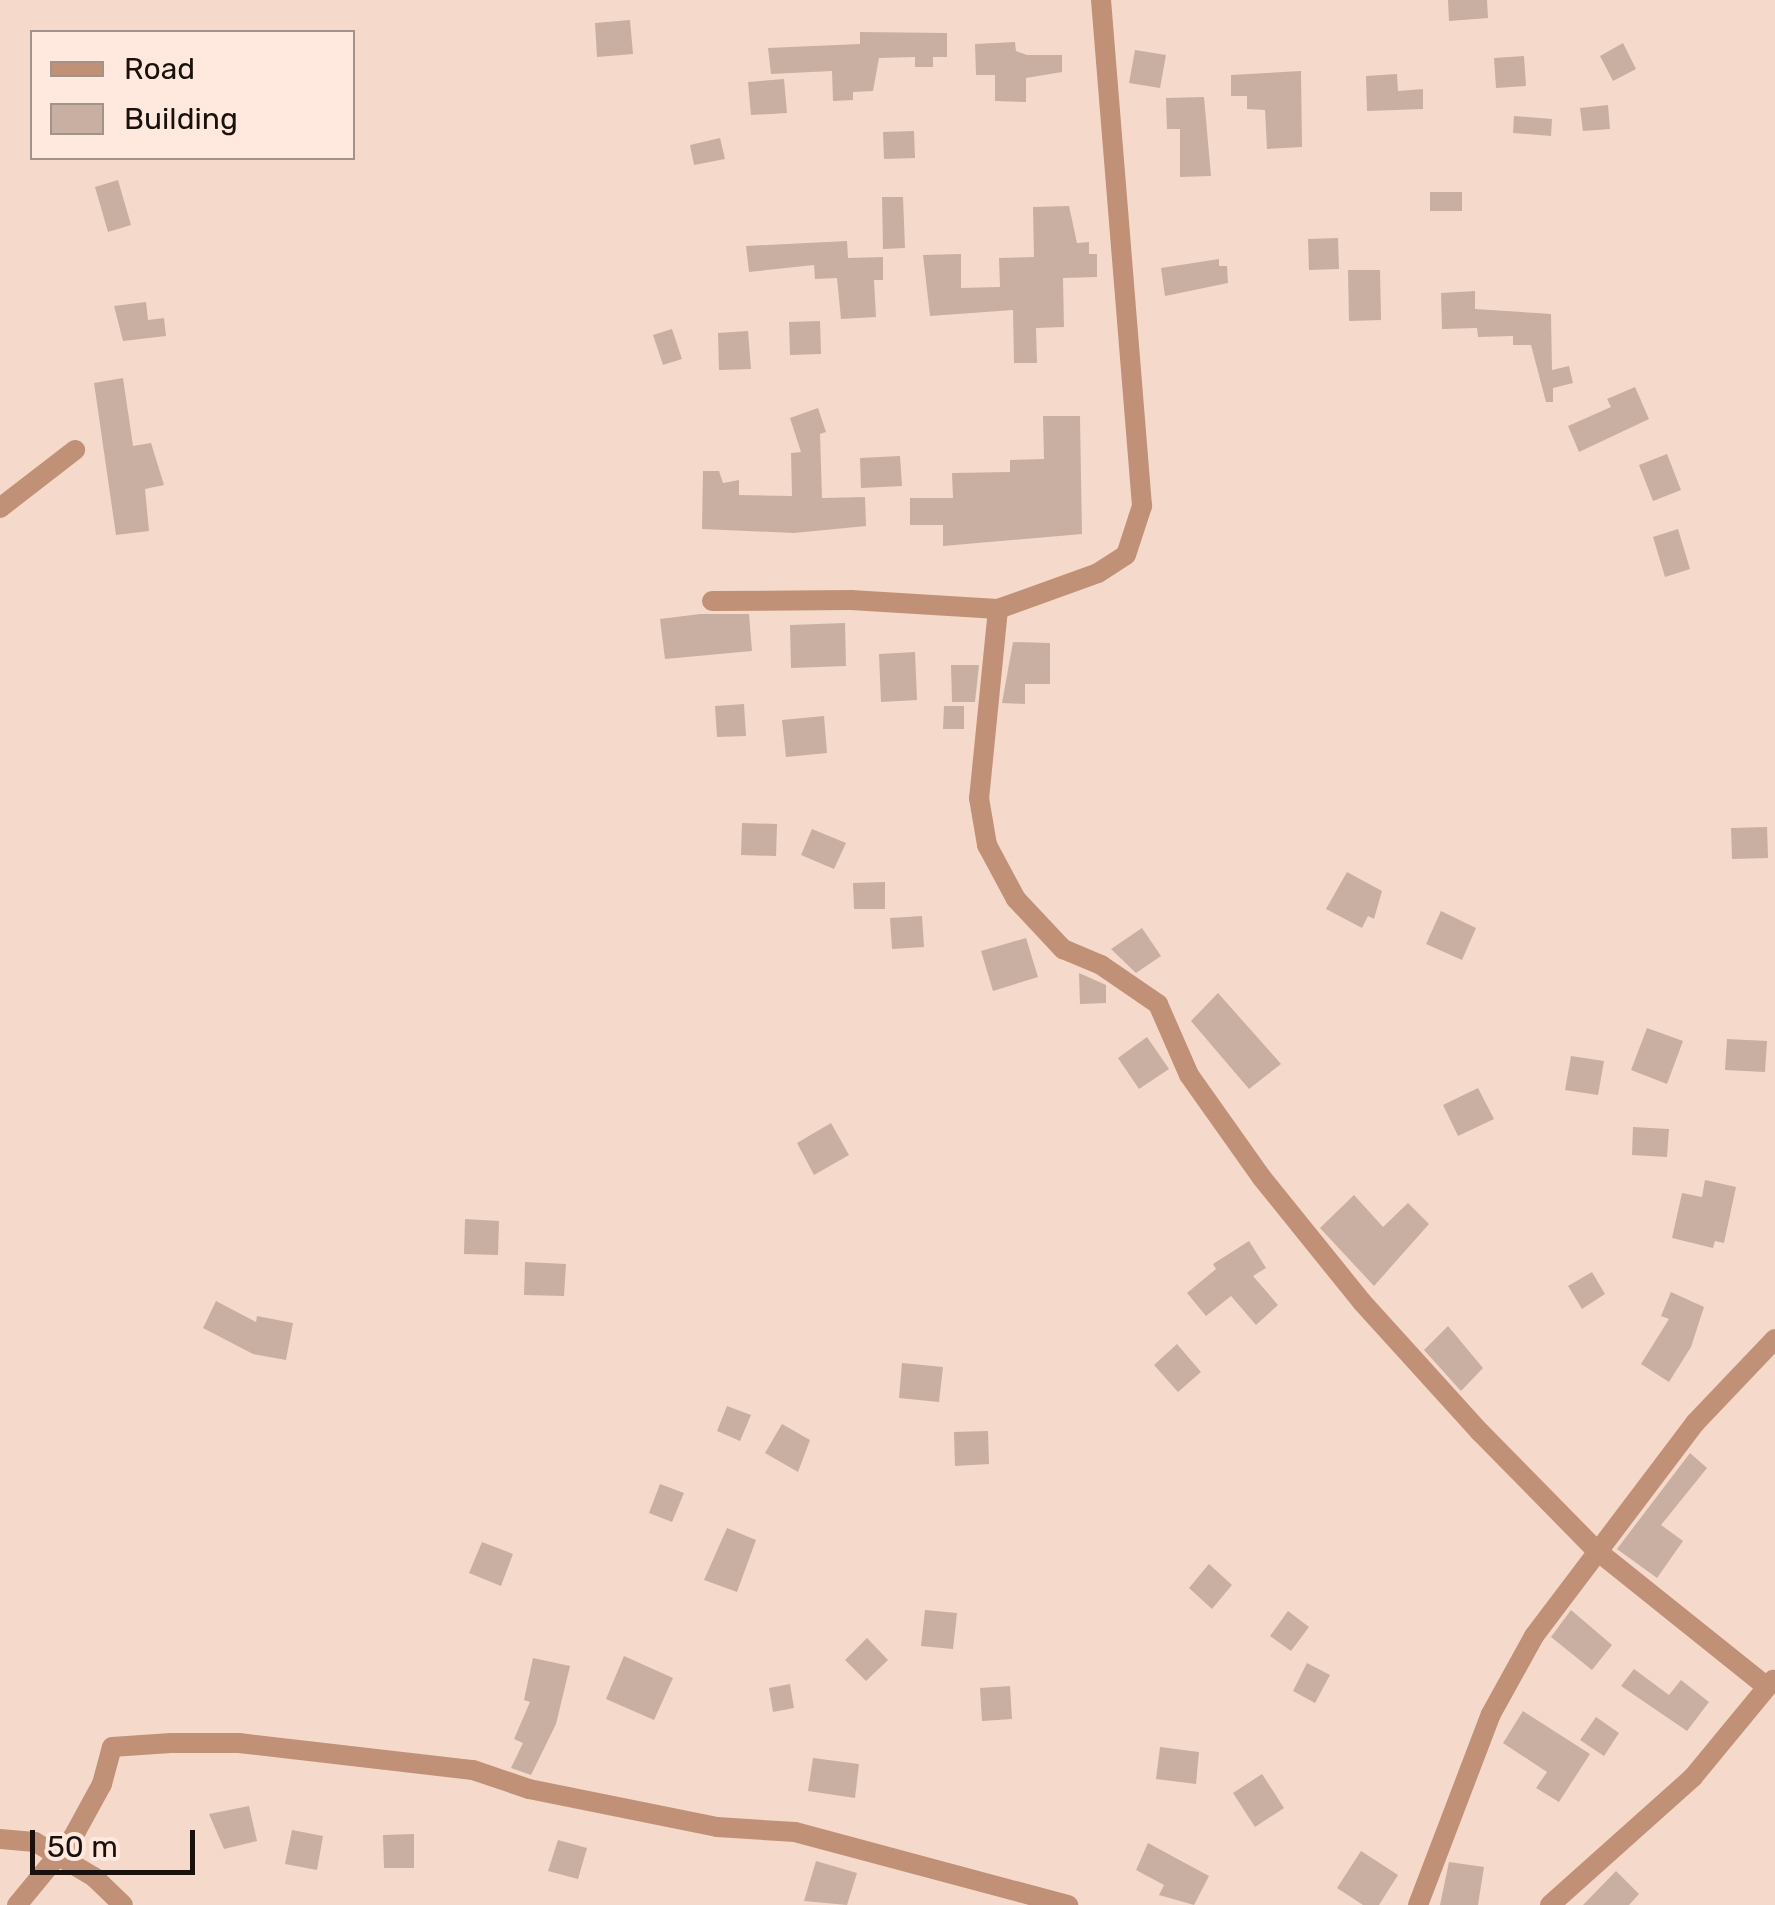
<!DOCTYPE html>
<style>
body{margin:0}
#map{position:relative;width:1775px;height:1905px;overflow:hidden;background:#f5dacc;font-family:Rubik,sans-serif}
div>[style]{position:absolute}
[style*='--x']{left:calc(var(--x)*1px);top:calc(var(--y)*1px);width:calc(var(--w)*1px);rotate:calc(var(--a)*1deg)}
.building>*{inset:0;background:#c9afa1}
.minor>*{height:20px;margin:-10px;padding:0 10px;transform-origin:10px;border-radius:10px;background:#c19177}
span{translate:-50% -50%;white-space:nowrap;text-align:center;line-height:1.15;-webkit-text-stroke:8px #ffe8dd;paint-order:stroke}
.legend{position:absolute;left:30px;top:30px;width:325px;height:130px;box-sizing:border-box;background:#ffe8dd;border:2px solid #a39289;margin:0;padding:12px 18px;list-style:none;font-size:30px;color:#1a110c}
.legend li{display:flex;align-items:center;gap:20px;height:50px}
.legend b{width:50px;border:2px solid #a39289}
.scale{position:absolute;left:30px;top:1830px;width:165px;height:45px;box-sizing:border-box;border:5px solid #1a110c;border-top:0;padding-left:12px;font-size:30px;line-height:35px;white-space:nowrap;color:#1a110c;-webkit-text-stroke:8px #ffe8dd;paint-order:stroke}
</style>
<div id="map">
<div class="building">
<div style="clip-path:polygon(1448px 0,1487px 0,1488px 18px,1449px 21px)"></div>
<div style="clip-path:polygon(630px 20px,633px 54px,597px 57px,595px 23px)"></div>
<div style="clip-path:polygon(860px 32px,947px 33px,947px 57px,933px 57px,933px 67px,915px 67px,915px 57px,879px 58px,873px 91px,853px 92px,853px 100px,833px 101px,832px 71px,771px 74px,768px 48px,860px 44px)"></div>
<div style="clip-path:polygon(1015px 42px,1016px 51px,1027px 55px,1062px 55px,1062px 72px,1026px 78px,1026px 102px,995px 101px,995px 75px,976px 75px,975px 44px)"></div>
<div style="clip-path:polygon(1623px 43px,1636px 69px,1613px 81px,1600px 56px)"></div>
<div style="clip-path:polygon(1135px 50px,1166px 55px,1160px 88px,1129px 83px)"></div>
<div style="clip-path:polygon(1524px 56px,1526px 86px,1496px 88px,1494px 58px)"></div>
<div style="clip-path:polygon(1301px 71px,1302px 147px,1267px 149px,1265px 110px,1247px 109px,1247px 96px,1231px 96px,1231px 75px)"></div>
<div style="clip-path:polygon(1397px 74px,1398px 91px,1423px 89px,1423px 109px,1367px 111px,1366px 76px)"></div>
<div style="clip-path:polygon(784px 79px,787px 113px,751px 115px,748px 82px)"></div>
<div style="clip-path:polygon(1204px 97px,1211px 176px,1180px 177px,1180px 129px,1167px 129px,1166px 98px)"></div>
<div style="clip-path:polygon(1608px 105px,1610px 129px,1583px 131px,1580px 108px)"></div>
<div style="clip-path:polygon(1514px 116px,1552px 119px,1551px 136px,1513px 133px)"></div>
<div style="clip-path:polygon(914px 131px,915px 158px,884px 159px,883px 132px)"></div>
<div style="clip-path:polygon(720px 138px,725px 159px,694px 165px,690px 145px)"></div>
<div style="clip-path:polygon(118px 180px,131px 225px,108px 232px,95px 187px)"></div>
<div style="clip-path:polygon(1430px 192px,1462px 192px,1462px 211px,1430px 211px)"></div>
<div style="clip-path:polygon(882px 197px,903px 197px,905px 248px,883px 249px)"></div>
<div style="clip-path:polygon(1069px 206px,1077px 243px,1089px 242px,1089px 254px,1097px 254px,1097px 277px,1063px 278px,1064px 327px,1036px 328px,1037px 363px,1014px 363px,1013px 310px,930px 316px,923px 255px,961px 254px,961px 288px,1000px 287px,999px 258px,1034px 257px,1033px 207px)"></div>
<div style="clip-path:polygon(1338px 238px,1339px 269px,1309px 270px,1308px 239px)"></div>
<div style="clip-path:polygon(847px 241px,848px 258px,883px 257px,883px 280px,874px 280px,876px 317px,841px 319px,837px 278px,815px 279px,814px 265px,749px 272px,746px 246px)"></div>
<div style="clip-path:polygon(1219px 259px,1219px 266px,1227px 266px,1228px 283px,1165px 296px,1161px 268px)"></div>
<div style="clip-path:polygon(1348px 270px,1380px 270px,1381px 320px,1349px 321px)"></div>
<div style="clip-path:polygon(1475px 291px,1475px 309px,1551px 314px,1552px 370px,1569px 366px,1573px 383px,1553px 388px,1553px 402px,1546px 402px,1531px 345px,1513px 345px,1513px 336px,1478px 337px,1477px 328px,1442px 329px,1441px 293px)"></div>
<div style="clip-path:polygon(146px 302px,148px 320px,164px 318px,166px 336px,123px 341px,114px 306px)"></div>
<div style="clip-path:polygon(820px 321px,821px 354px,790px 355px,789px 322px)"></div>
<div style="clip-path:polygon(672px 329px,682px 359px,663px 365px,653px 335px)"></div>
<div style="clip-path:polygon(748px 331px,751px 369px,719px 370px,718px 333px)"></div>
<div style="clip-path:polygon(123px 378px,133px 446px,151px 443px,164px 485px,145px 489px,149px 531px,116px 535px,94px 383px)"></div>
<div style="clip-path:polygon(1635px 387px,1649px 419px,1579px 452px,1568px 426px,1611px 407px,1607px 399px)"></div>
<div style="clip-path:polygon(818px 408px,826px 432px,820px 434px,822px 498px,865px 497px,866px 526px,794px 533px,702px 529px,703px 471px,719px 471px,723px 483px,739px 480px,739px 495px,792px 496px,791px 453px,801px 452px,790px 418px)"></div>
<div style="clip-path:polygon(1043px 416px,1080px 416px,1082px 534px,943px 546px,943px 525px,910px 525px,910px 498px,953px 498px,952px 473px,1010px 472px,1010px 460px,1044px 459px)"></div>
<div style="clip-path:polygon(1667px 454px,1681px 490px,1653px 501px,1639px 465px)"></div>
<div style="clip-path:polygon(900px 456px,902px 486px,861px 488px,860px 458px)"></div>
<div style="clip-path:polygon(1678px 529px,1690px 569px,1665px 577px,1653px 537px)"></div>
<div style="clip-path:polygon(700px 614px,749px 614px,752px 651px,665px 659px,660px 619px)"></div>
<div style="clip-path:polygon(845px 623px,846px 666px,791px 668px,790px 625px)"></div>
<div style="clip-path:polygon(1013px 642px,1050px 643px,1050px 684px,1025px 684px,1025px 704px,1002px 703px)"></div>
<div style="clip-path:polygon(915px 652px,917px 700px,881px 702px,879px 654px)"></div>
<div style="clip-path:polygon(951px 665px,979px 665px,975px 702px,952px 702px)"></div>
<div style="clip-path:polygon(744px 704px,746px 736px,717px 737px,715px 706px)"></div>
<div style="clip-path:polygon(944px 706px,964px 706px,964px 729px,943px 729px)"></div>
<div style="clip-path:polygon(824px 716px,827px 753px,786px 757px,782px 720px)"></div>
<div style="clip-path:polygon(742px 823px,777px 824px,776px 856px,741px 855px)"></div>
<div style="clip-path:polygon(1767px 827px,1768px 858px,1732px 859px,1731px 828px)"></div>
<div style="clip-path:polygon(812px 829px,846px 843px,834px 869px,801px 855px)"></div>
<div style="clip-path:polygon(1347px 872px,1382px 891px,1374px 919px,1368px 916px,1362px 928px,1326px 909px)"></div>
<div style="clip-path:polygon(885px 882px,885px 909px,854px 909px,853px 883px)"></div>
<div style="clip-path:polygon(1441px 911px,1476px 928px,1462px 960px,1426px 944px)"></div>
<div style="clip-path:polygon(922px 916px,924px 947px,892px 949px,890px 918px)"></div>
<div style="clip-path:polygon(1142px 928px,1161px 956px,1136px 973px,1111px 949px)"></div>
<div style="clip-path:polygon(1026px 938px,1038px 977px,993px 991px,981px 951px)"></div>
<div style="clip-path:polygon(1079px 973px,1106px 985px,1106px 1003px,1080px 1004px)"></div>
<div style="clip-path:polygon(1218px 993px,1281px 1064px,1249px 1089px,1191px 1021px)"></div>
<div style="clip-path:polygon(1647px 1028px,1683px 1041px,1667px 1084px,1631px 1070px)"></div>
<div style="clip-path:polygon(1147px 1037px,1169px 1069px,1139px 1089px,1118px 1058px)"></div>
<div style="clip-path:polygon(1727px 1039px,1767px 1041px,1765px 1072px,1725px 1070px)"></div>
<div style="clip-path:polygon(1571px 1056px,1604px 1061px,1598px 1095px,1565px 1090px)"></div>
<div style="clip-path:polygon(1478px 1088px,1494px 1119px,1458px 1136px,1443px 1105px)"></div>
<div style="clip-path:polygon(831px 1123px,849px 1155px,814px 1175px,797px 1143px)"></div>
<div style="clip-path:polygon(1633px 1127px,1669px 1129px,1667px 1157px,1632px 1155px)"></div>
<div style="clip-path:polygon(1705px 1180px,1736px 1187px,1724px 1243px,1715px 1241px,1713px 1248px,1672px 1238px,1682px 1193px,1702px 1197px)"></div>
<div style="clip-path:polygon(1354px 1195px,1383px 1227px,1408px 1203px,1429px 1224px,1374px 1286px,1320px 1228px)"></div>
<div style="clip-path:polygon(465px 1219px,499px 1221px,498px 1255px,464px 1254px)"></div>
<div style="clip-path:polygon(1249px 1241px,1266px 1268px,1253px 1276px,1278px 1305px,1256px 1325px,1231px 1296px,1206px 1316px,1187px 1293px,1216px 1269px,1213px 1264px)"></div>
<div style="clip-path:polygon(525px 1262px,566px 1264px,564px 1296px,524px 1295px)"></div>
<div style="clip-path:polygon(1592px 1272px,1605px 1294px,1582px 1309px,1568px 1286px)"></div>
<div style="clip-path:polygon(1671px 1292px,1704px 1307px,1691px 1347px,1669px 1382px,1641px 1364px,1669px 1319px,1661px 1316px)"></div>
<div style="clip-path:polygon(216px 1301px,256px 1322px,257px 1316px,293px 1323px,286px 1360px,253px 1354px,203px 1328px)"></div>
<div style="clip-path:polygon(1448px 1326px,1483px 1368px,1461px 1391px,1424px 1350px)"></div>
<div style="clip-path:polygon(1177px 1344px,1201px 1372px,1178px 1392px,1154px 1365px)"></div>
<div style="clip-path:polygon(902px 1363px,943px 1367px,939px 1402px,899px 1398px)"></div>
<div style="clip-path:polygon(727px 1406px,751px 1415px,740px 1441px,717px 1431px)"></div>
<div style="clip-path:polygon(782px 1424px,810px 1440px,798px 1472px,765px 1453px)"></div>
<div style="clip-path:polygon(988px 1431px,989px 1464px,955px 1466px,954px 1432px)"></div>
<div style="clip-path:polygon(1690px 1453px,1707px 1468px,1661px 1525px,1683px 1541px,1657px 1578px,1617px 1549px)"></div>
<div style="clip-path:polygon(660px 1484px,684px 1493px,672px 1522px,649px 1513px)"></div>
<div style="clip-path:polygon(727px 1528px,756px 1540px,737px 1592px,704px 1580px)"></div>
<div style="clip-path:polygon(482px 1542px,513px 1554px,501px 1586px,469px 1573px)"></div>
<div style="clip-path:polygon(1209px 1564px,1232px 1585px,1212px 1609px,1189px 1588px)"></div>
<div style="clip-path:polygon(925px 1610px,957px 1613px,953px 1649px,921px 1646px)"></div>
<div style="clip-path:polygon(1571px 1610px,1612px 1645px,1592px 1670px,1551px 1637px)"></div>
<div style="clip-path:polygon(1288px 1611px,1309px 1627px,1291px 1651px,1270px 1636px)"></div>
<div style="clip-path:polygon(867px 1638px,888px 1660px,866px 1681px,845px 1660px)"></div>
<div style="clip-path:polygon(624px 1656px,673px 1678px,654px 1720px,606px 1699px)"></div>
<div style="clip-path:polygon(533px 1658px,570px 1666px,556px 1724px,531px 1775px,511px 1768px,523px 1743px,514px 1739px,530px 1702px,524px 1700px)"></div>
<div style="clip-path:polygon(1307px 1663px,1330px 1675px,1315px 1703px,1293px 1691px)"></div>
<div style="clip-path:polygon(1634px 1669px,1669px 1695px,1681px 1680px,1709px 1702px,1687px 1731px,1621px 1686px)"></div>
<div style="clip-path:polygon(790px 1684px,794px 1708px,773px 1712px,769px 1688px)"></div>
<div style="clip-path:polygon(1010px 1686px,1012px 1719px,982px 1721px,980px 1688px)"></div>
<div style="clip-path:polygon(1523px 1711px,1590px 1754px,1559px 1802px,1536px 1788px,1547px 1772px,1503px 1743px)"></div>
<div style="clip-path:polygon(1596px 1717px,1619px 1733px,1604px 1756px,1580px 1740px)"></div>
<div style="clip-path:polygon(1160px 1747px,1199px 1752px,1196px 1784px,1156px 1779px)"></div>
<div style="clip-path:polygon(813px 1758px,859px 1764px,855px 1798px,808px 1791px)"></div>
<div style="clip-path:polygon(1262px 1774px,1284px 1808px,1255px 1827px,1233px 1793px)"></div>
<div style="clip-path:polygon(249px 1806px,257px 1841px,224px 1849px,209px 1814px)"></div>
<div style="clip-path:polygon(292px 1830px,323px 1836px,317px 1870px,285px 1864px)"></div>
<div style="clip-path:polygon(414px 1834px,414px 1868px,384px 1868px,383px 1835px)"></div>
<div style="clip-path:polygon(558px 1840px,587px 1848px,578px 1879px,548px 1871px)"></div>
<div style="clip-path:polygon(1148px 1843px,1209px 1876px,1194px 1905px,1159px 1895px,1164px 1885px,1136px 1870px)"></div>
<div style="clip-path:polygon(1361px 1851px,1398px 1875px,1379px 1905px,1363px 1905px,1337px 1888px)"></div>
<div style="clip-path:polygon(816px 1861px,857px 1873px,847px 1905px,804px 1901px)"></div>
<div style="clip-path:polygon(1449px 1862px,1484px 1867px,1478px 1905px,1440px 1905px)"></div>
<div style="clip-path:polygon(1616px 1871px,1639px 1894px,1629px 1905px,1583px 1905px)"></div>
</div>
<div class="minor">
<div style="--x:0;--y:508;--w:95;--a:-37.7"></div>
<div style="--x:712;--y:601;--w:139;--a:-0.4"></div>
<div style="--x:851;--y:600;--w:147;--a:3.5"></div>
<div style="--x:998;--y:609;--w:106;--a:-19.8"></div>
<div style="--x:1098;--y:573;--w:33;--a:-33"></div>
<div style="--x:1126;--y:555;--w:52;--a:-71.9"></div>
<div style="--x:1142;--y:506;--w:508;--a:-94.63"></div>
<div style="--x:998;--y:609;--w:190;--a:95.7"></div>
<div style="--x:979;--y:798;--w:48;--a:80.3"></div>
<div style="--x:987;--y:845;--w:61;--a:61.8"></div>
<div style="--x:1016;--y:899;--w:69;--a:46.8"></div>
<div style="--x:1063;--y:949;--w:41;--a:22.8"></div>
<div style="--x:1101;--y:965;--w:69;--a:34.4"></div>
<div style="--x:1158;--y:1004;--w:77;--a:66.4"></div>
<div style="--x:1189;--y:1075;--w:126;--a:54.7"></div>
<div style="--x:1262;--y:1178;--w:159;--a:51.1"></div>
<div style="--x:1362;--y:1302;--w:176;--a:47.8"></div>
<div style="--x:1480;--y:1432;--w:165;--a:45.5"></div>
<div style="--x:1596;--y:1550;--w:219;--a:38.7"></div>
<div style="--x:0;--y:1839;--w:35;--a:5"></div>
<div style="--x:35;--y:1842;--w:69;--a:30.7"></div>
<div style="--x:94;--y:1877;--w:40;--a:44"></div>
<div style="--x:17;--y:1905;--w:88;--a:-50.5"></div>
<div style="--x:73;--y:1837;--w:60;--a:-61.3"></div>
<div style="--x:102;--y:1784;--w:38;--a:-75"></div>
<div style="--x:112;--y:1747;--w:59;--a:-3.9"></div>
<div style="--x:171;--y:1743;--w:68;--a:0"></div>
<div style="--x:239;--y:1743;--w:236;--a:6.6"></div>
<div style="--x:473;--y:1770;--w:59;--a:18.7"></div>
<div style="--x:529;--y:1789;--w:192;--a:11.4"></div>
<div style="--x:717;--y:1827;--w:78;--a:3.7"></div>
<div style="--x:795;--y:1832;--w:283;--a:15"></div>
<div style="--x:1418;--y:1905;--w:204;--a:-69.1"></div>
<div style="--x:1491;--y:1714;--w:89;--a:-61.1"></div>
<div style="--x:1534;--y:1636;--w:267;--a:-52.9"></div>
<div style="--x:1695;--y:1423;--w:116;--a:-46.4"></div>
<div style="--x:1550;--y:1905;--w:192;--a:-41.8"></div>
<div style="--x:1693;--y:1777;--w:126;--a:-50.5"></div>
</div>
<ul class="legend">
<li><b style="height:12px;background:#c19177"></b>Road</li>
<li><b style="height:28px;background:#c9afa1"></b>Building</li>
</ul>
<div class="scale">50 m</div>
</div>
